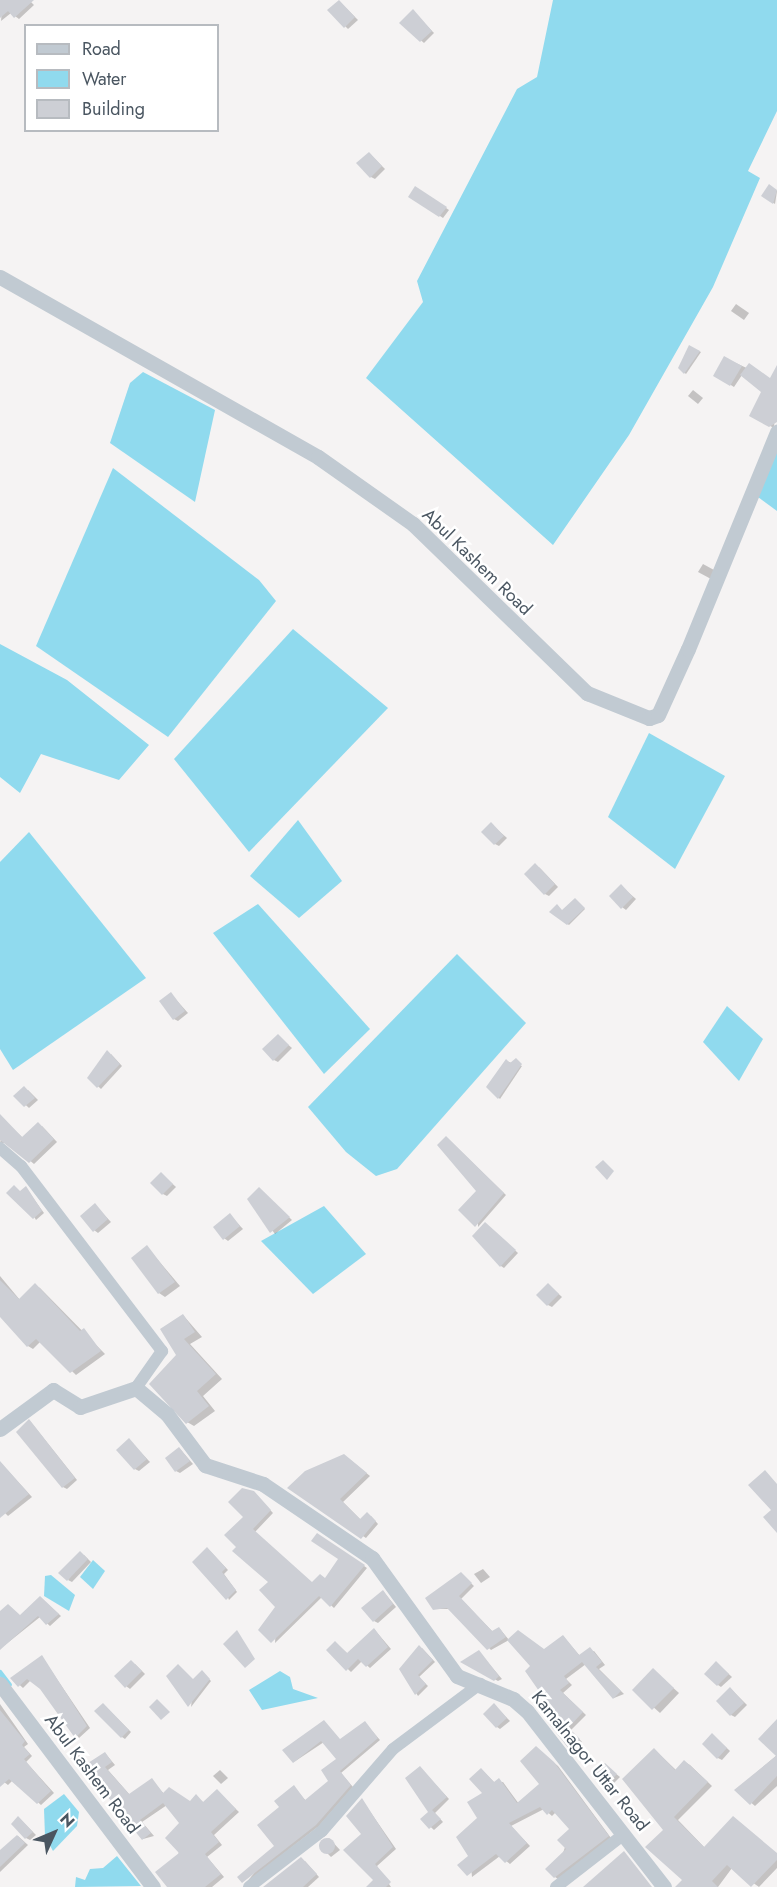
<!DOCTYPE html>
<style>
body{margin:0}
#map{position:relative;width:777px;height:1887px;overflow:hidden;background:#f5f3f3;font-family:Jost,sans-serif}
div>[style]{position:absolute}
[style*='--x']{left:calc(var(--x)*1px);top:calc(var(--y)*1px);width:calc(var(--w)*1px);rotate:calc(var(--a)*1deg)}
.water>*{inset:0;background:#90daee}
.shadow>*{inset:0;background:#0003}
.stream>*{height:4.5px;margin:-2.25px;padding:0 2.25px;transform-origin:2.25px;border-radius:2.25px;background:#90daee}
.building>*{inset:0;background:#cdcfd5}
.round{border-radius:50%}
.minor>*{height:12px;margin:-6px;padding:0 6px;transform-origin:6px;border-radius:6px;background:#c1cad2}
.tertiary>*{height:15px;margin:-7.5px;padding:0 7.5px;transform-origin:7.5px;border-radius:7.5px;background:#c1cad2}
span{translate:-50% -50%;white-space:nowrap;text-align:center;line-height:1.15;-webkit-text-stroke:5px #fff;paint-order:stroke}
.street-label{font-size:18px;color:#4a5661}
.legend{position:absolute;left:24px;top:24px;width:195px;height:108px;box-sizing:border-box;background:#fff;border:2px solid #b7bbc0;margin:0;padding:8px 10px;list-style:none;font-size:18px;color:#4a5661}
.legend li{display:flex;align-items:center;gap:12px;height:30px}
.legend b{width:30px;border:2px solid #b7bbc0}
.north{position:absolute;left:24px;top:1803px;width:60px;height:60px;-webkit-text-stroke:4px #fff;paint-order:stroke;rotate:46deg;font-size:16px;font-weight:700;line-height:24px;text-align:center;color:#4a5661}
.north::after{content:'';display:block;margin:auto;width:21px;height:27px;background:#4a5661;clip-path:polygon(50% 0,100% 100%,50% 72%,0 100%)}
</style>
<div id="map">
<div class="water">
<div style="clip-path:polygon(553px 0,777px 0,777px 111px,748px 171px,760px 178px,713px 287px,629px 435px,553px 545px,366px 378px,423px 302px,417px 281px,517px 89px,537px 77px)"></div>
<div style="clip-path:polygon(143px 372px,215px 410px,195px 502px,110px 443px,130px 383px)"></div>
<div style="clip-path:polygon(777px 442px,777px 511px,754px 494px)"></div>
<div style="clip-path:polygon(113px 468px,259px 580px,276px 601px,168px 737px,36px 646px)"></div>
<div style="clip-path:polygon(293px 629px,388px 708px,249px 852px,174px 759px)"></div>
<div style="clip-path:polygon(0 644px,67px 680px,149px 745px,119px 780px,41px 754px,20px 793px,0 777px)"></div>
<div style="clip-path:polygon(649px 733px,725px 776px,675px 869px,608px 817px)"></div>
<div style="clip-path:polygon(298px 820px,342px 881px,299px 918px,250px 876px)"></div>
<div style="clip-path:polygon(29px 832px,146px 978px,13px 1070px,0 1049px,0 862px)"></div>
<div style="clip-path:polygon(258px 904px,370px 1029px,324px 1074px,213px 933px)"></div>
<div style="clip-path:polygon(457px 954px,526px 1023px,397px 1169px,376px 1176px,346px 1152px,308px 1107px)"></div>
<div style="clip-path:polygon(727px 1006px,763px 1039px,739px 1081px,703px 1042px)"></div>
<div style="clip-path:polygon(324px 1206px,366px 1254px,313px 1294px,261px 1241px)"></div>
<div style="clip-path:polygon(93px 1560px,105px 1571px,93px 1589px,80px 1577px)"></div>
<div style="clip-path:polygon(51px 1575px,75px 1595px,69px 1611px,44px 1596px,45px 1576px)"></div>
<div style="clip-path:polygon(280px 1671px,290px 1677px,293px 1689px,318px 1698px,262px 1710px,249px 1690px)"></div>
<div style="clip-path:polygon(64px 1794px,79px 1812px,77px 1826px,53px 1851px,45px 1836px,44px 1809px)"></div>
<div style="clip-path:polygon(117px 1856px,141px 1886px,75px 1887px,76px 1877px,85px 1880px,90px 1869px,103px 1868px)"></div>
</div>
<div class="shadow">
<div style="clip-path:polygon(3px 0,29px 0,34px 5px,19px 19px,11px 13px,1px 21px)"></div>
<div style="clip-path:polygon(342px 4px,358px 20px,348px 29px,345px 26px)"></div>
<div style="clip-path:polygon(413px 11px,434px 33px,424px 43px,401px 23px)"></div>
<div style="clip-path:polygon(369px 153px,385px 169px,375px 179px,371px 177px)"></div>
<div style="clip-path:polygon(770px 186px,777px 191px,775px 204px,763px 196px)"></div>
<div style="clip-path:polygon(416px 188px,449px 210px,443px 218px,410px 196px)"></div>
<div style="clip-path:polygon(736px 304px,749px 313px,744px 320px,731px 311px)"></div>
<div style="clip-path:polygon(690px 347px,701px 352px,686px 374px,679px 368px)"></div>
<div style="clip-path:polygon(725px 358px,777px 382px,774px 428px,751px 416px,763px 391px,742px 375px,734px 387px,715px 375px)"></div>
<div style="clip-path:polygon(693px 390px,703px 398px,698px 404px,688px 396px)"></div>
<div style="clip-path:polygon(703px 564px,714px 570px,711px 579px,698px 572px)"></div>
<div style="clip-path:polygon(491px 824px,507px 838px,499px 846px,495px 844px)"></div>
<div style="clip-path:polygon(539px 867px,558px 887px,549px 896px,545px 894px)"></div>
<div style="clip-path:polygon(621px 886px,636px 899px,626px 910px,622px 907px)"></div>
<div style="clip-path:polygon(576px 900px,585px 909px,569px 925px,551px 912px,563px 911px)"></div>
<div style="clip-path:polygon(171px 994px,188px 1013px,178px 1021px,174px 1019px)"></div>
<div style="clip-path:polygon(278px 1036px,292px 1048px,278px 1062px,274px 1060px)"></div>
<div style="clip-path:polygon(111px 1054px,122px 1066px,101px 1089px,89px 1078px)"></div>
<div style="clip-path:polygon(506px 1061px,522px 1066px,500px 1099px,488px 1087px)"></div>
<div style="clip-path:polygon(28px 1090px,38px 1100px,29px 1108px,16px 1096px)"></div>
<div style="clip-path:polygon(5px 1121px,23px 1138px,42px 1126px,57px 1142px,34px 1164px,9px 1143px,0 1143px)"></div>
<div style="clip-path:polygon(448px 1139px,506px 1195px,478px 1227px,478px 1191px)"></div>
<div style="clip-path:polygon(165px 1177px,176px 1187px,167px 1196px,163px 1194px)"></div>
<div style="clip-path:polygon(26px 1188px,44px 1213px,36px 1220px,21px 1192px)"></div>
<div style="clip-path:polygon(259px 1189px,292px 1220px,275px 1234px,249px 1199px)"></div>
<div style="clip-path:polygon(95px 1205px,111px 1222px,98px 1233px,94px 1230px)"></div>
<div style="clip-path:polygon(230px 1215px,243px 1229px,228px 1241px,224px 1238px)"></div>
<div style="clip-path:polygon(488px 1226px,518px 1253px,504px 1268px,501px 1266px)"></div>
<div style="clip-path:polygon(147px 1247px,180px 1286px,165px 1297px,159px 1293px)"></div>
<div style="clip-path:polygon(0 1276px,20px 1300px,35px 1285px,40px 1288px,105px 1354px,76px 1375px,41px 1341px,33px 1349px,28px 1346px,0 1316px)"></div>
<div style="clip-path:polygon(549px 1285px,562px 1297px,552px 1307px,548px 1305px)"></div>
<div style="clip-path:polygon(183px 1315px,202px 1337px,190px 1344px,222px 1379px,203px 1396px,215px 1411px,194px 1426px,187px 1422px,178px 1355px)"></div>
<div style="clip-path:polygon(30px 1421px,77px 1480px,67px 1489px,63px 1487px)"></div>
<div style="clip-path:polygon(129px 1440px,150px 1462px,139px 1471px,135px 1469px)"></div>
<div style="clip-path:polygon(180px 1449px,193px 1464px,180px 1473px,176px 1471px)"></div>
<div style="clip-path:polygon(348px 1458px,370px 1476px,343px 1502px,361px 1520px,371px 1516px,378px 1524px,366px 1538px,289px 1488px)"></div>
<div style="clip-path:polygon(0 1462px,32px 1497px,8px 1516px,0 1508px)"></div>
<div style="clip-path:polygon(254px 1493px,273px 1513px,255px 1532px,312px 1584px,326px 1579px,340px 1559px,318px 1535px,367px 1568px,334px 1608px,322px 1597px,275px 1643px,277px 1606px,270px 1582px,238px 1547px)"></div>
<div style="clip-path:polygon(210px 1551px,228px 1570px,224px 1574px,237px 1592px,229px 1600px)"></div>
<div style="clip-path:polygon(84px 1555px,91px 1562px,72px 1582px,68px 1580px)"></div>
<div style="clip-path:polygon(483px 1569px,490px 1577px,481px 1583px,474px 1574px)"></div>
<div style="clip-path:polygon(461px 1574px,474px 1586px,461px 1599px,493px 1632px,500px 1629px,509px 1640px,491px 1650px,450px 1609px,434px 1609px)"></div>
<div style="clip-path:polygon(383px 1591px,396px 1607px,378px 1623px,374px 1621px)"></div>
<div style="clip-path:polygon(42px 1599px,61px 1616px,50px 1626px,40px 1617px,5px 1645px,0 1639px,0 1613px,21px 1616px)"></div>
<div style="clip-path:polygon(374px 1629px,391px 1649px,370px 1668px,362px 1661px,351px 1672px,328px 1650px,336px 1643px,348px 1654px)"></div>
<div style="clip-path:polygon(563px 1636px,580px 1656px,594px 1651px,605px 1665px,599px 1669px,624px 1694px,614px 1698px,586px 1664px,566px 1679px,572px 1685px,563px 1693px,586px 1715px,571px 1730px,582px 1742px,574px 1750px,550px 1722px,557px 1714px,544px 1650px)"></div>
<div style="clip-path:polygon(422px 1648px,435px 1662px,419px 1677px,428px 1686px,418px 1696px,401px 1669px)"></div>
<div style="clip-path:polygon(479px 1652px,502px 1679px,498px 1681px,463px 1662px)"></div>
<div style="clip-path:polygon(42px 1657px,90px 1728px,79px 1738px,41px 1688px,31px 1680px,23px 1688px,12px 1678px)"></div>
<div style="clip-path:polygon(135px 1664px,145px 1674px,130px 1689px,126px 1686px)"></div>
<div style="clip-path:polygon(720px 1666px,732px 1677px,721px 1687px,718px 1685px)"></div>
<div style="clip-path:polygon(653px 1670px,679px 1693px,660px 1713px,634px 1690px)"></div>
<div style="clip-path:polygon(204px 1674px,211px 1681px,191px 1707px,194px 1680px)"></div>
<div style="clip-path:polygon(731px 1689px,747px 1705px,735px 1717px,731px 1715px)"></div>
<div style="clip-path:polygon(0 1704px,28px 1744px,24px 1747px,32px 1756px,26px 1762px,54px 1793px,41px 1805px,13px 1780px,8px 1785px,0 1779px)"></div>
<div style="clip-path:polygon(103px 1704px,131px 1732px,125px 1739px,122px 1737px)"></div>
<div style="clip-path:polygon(494px 1705px,510px 1721px,500px 1729px,497px 1727px)"></div>
<div style="clip-path:polygon(324px 1722px,341px 1741px,365px 1723px,380px 1740px,341px 1773px,353px 1787px,319px 1826px,246px 1883px,276px 1846px,281px 1808px,294px 1787px,306px 1801px,331px 1781px,339px 1760px,324px 1742px,294px 1762px)"></div>
<div style="clip-path:polygon(713px 1735px,730px 1751px,722px 1760px,718px 1758px)"></div>
<div style="clip-path:polygon(76px 1749px,84px 1756px,75px 1764px,69px 1756px)"></div>
<div style="clip-path:polygon(655px 1750px,676px 1770px,685px 1762px,690px 1765px,712px 1786px,678px 1820px,705px 1848px,777px 1853px,777px 1868px,759px 1887px,732px 1868px,718px 1887px,682px 1887px,684px 1880px,665px 1830px)"></div>
<div style="clip-path:polygon(540px 1751px,558px 1766px,611px 1838px,558px 1879px,555px 1877px,571px 1829px,556px 1812px,552px 1816px,544px 1809px,511px 1826px,530px 1846px,510px 1864px,500px 1856px,472px 1877px,470px 1856px,484px 1793px,482px 1770px,495px 1783px,503px 1782px,519px 1804px,541px 1784px)"></div>
<div style="clip-path:polygon(105px 1753px,115px 1765px,108px 1770px,130px 1795px,152px 1780px,164px 1794px,190px 1803px,196px 1796px,204px 1803px,217px 1791px,239px 1812px,214px 1835px,222px 1845px,207px 1857px,224px 1877px,212px 1887px,176px 1887px,181px 1823px,167px 1805px,142px 1822px,154px 1836px,143px 1839px,124px 1820px,90px 1764px)"></div>
<div style="clip-path:polygon(777px 1755px,777px 1786px,755px 1806px,736px 1790px)"></div>
<div style="clip-path:polygon(605px 1765px,620px 1777px,609px 1788px,594px 1776px)"></div>
<div style="clip-path:polygon(420px 1768px,449px 1799px,435px 1813px,443px 1822px,434px 1830px,422px 1819px,430px 1812px)"></div>
<div style="clip-path:polygon(220px 1770px,228px 1778px,221px 1784px,213px 1776px)"></div>
<div style="clip-path:polygon(362px 1800px,396px 1849px,377px 1866px,391px 1887px,369px 1887px,375px 1880px,363px 1834px)"></div>
<div style="clip-path:polygon(19px 1818px,36px 1835px,30px 1840px,26px 1838px)"></div>
<div style="clip-path:polygon(18px 1836px,28px 1845px,0 1872px,0 1853px)"></div>
<div style="clip-path:polygon(329px 1838px,340px 1850px,331px 1857px,319px 1845px)"></div>
<div style="clip-path:polygon(305px 1861px,319px 1877px,308px 1887px,265px 1887px)"></div>
</div>
<div class="stream">
<div style="--x:0;--y:1672;--w:15;--a:53"></div>
</div>
<div class="building">
<div style="clip-path:polygon(0 0,34px 0,14px 18px,8px 11px,0 18px)"></div>
<div style="clip-path:polygon(339px 0,355px 17px,344px 28px,327px 10px)"></div>
<div style="clip-path:polygon(413px 9px,432px 31px,420px 42px,399px 23px)"></div>
<div style="clip-path:polygon(369px 152px,382px 166px,370px 178px,356px 163px)"></div>
<div style="clip-path:polygon(769px 184px,777px 190px,773px 204px,761px 196px)"></div>
<div style="clip-path:polygon(415px 186px,447px 207px,439px 217px,408px 197px)"></div>
<div style="clip-path:polygon(689px 345px,700px 351px,684px 374px,678px 368px)"></div>
<div style="clip-path:polygon(724px 356px,742px 366px,730px 386px,713px 376px)"></div>
<div style="clip-path:polygon(749px 363px,770px 378px,777px 365px,777px 422px,769px 427px,749px 416px,761px 392px,740px 375px)"></div>
<div style="clip-path:polygon(491px 822px,504px 836px,494px 845px,481px 832px)"></div>
<div style="clip-path:polygon(535px 863px,555px 884px,544px 895px,524px 874px)"></div>
<div style="clip-path:polygon(621px 884px,633px 897px,621px 909px,609px 896px)"></div>
<div style="clip-path:polygon(575px 898px,585px 908px,567px 925px,549px 912px,557px 904px,562px 910px)"></div>
<div style="clip-path:polygon(171px 992px,185px 1011px,173px 1020px,159px 1001px)"></div>
<div style="clip-path:polygon(278px 1034px,289px 1045px,273px 1061px,262px 1049px)"></div>
<div style="clip-path:polygon(107px 1050px,120px 1064px,97px 1088px,87px 1078px)"></div>
<div style="clip-path:polygon(516px 1058px,522px 1064px,498px 1099px,486px 1087px,506px 1059px,510px 1063px)"></div>
<div style="clip-path:polygon(24px 1086px,35px 1098px,24px 1107px,13px 1096px)"></div>
<div style="clip-path:polygon(0 1114px,22px 1137px,38px 1122px,54px 1139px,29px 1163px,0 1140px)"></div>
<div style="clip-path:polygon(446px 1136px,504px 1193px,475px 1227px,458px 1210px,476px 1191px,437px 1145px)"></div>
<div style="clip-path:polygon(603px 1160px,614px 1171px,607px 1180px,595px 1167px)"></div>
<div style="clip-path:polygon(161px 1172px,173px 1184px,162px 1195px,150px 1183px)"></div>
<div style="clip-path:polygon(14px 1185px,20px 1191px,26px 1186px,42px 1211px,33px 1219px,6px 1193px)"></div>
<div style="clip-path:polygon(259px 1187px,290px 1217px,270px 1233px,247px 1199px)"></div>
<div style="clip-path:polygon(95px 1203px,108px 1219px,93px 1232px,80px 1216px)"></div>
<div style="clip-path:polygon(230px 1213px,240px 1226px,223px 1240px,213px 1227px)"></div>
<div style="clip-path:polygon(485px 1222px,516px 1250px,500px 1267px,472px 1236px)"></div>
<div style="clip-path:polygon(147px 1245px,175px 1282px,158px 1294px,131px 1258px)"></div>
<div style="clip-path:polygon(0 1280px,19px 1299px,35px 1283px,80px 1331px,84px 1328px,101px 1351px,70px 1373px,36px 1339px,27px 1347px,0 1317px)"></div>
<div style="clip-path:polygon(548px 1283px,559px 1294px,547px 1306px,536px 1295px)"></div>
<div style="clip-path:polygon(183px 1314px,195px 1332px,184px 1339px,216px 1374px,197px 1391px,209px 1406px,186px 1424px,149px 1384px,176px 1355px,160px 1329px)"></div>
<div style="clip-path:polygon(29px 1419px,75px 1478px,62px 1488px,16px 1432px)"></div>
<div style="clip-path:polygon(129px 1438px,147px 1459px,134px 1470px,116px 1450px)"></div>
<div style="clip-path:polygon(179px 1447px,190px 1461px,175px 1472px,165px 1458px)"></div>
<div style="clip-path:polygon(344px 1454px,367px 1473px,340px 1499px,360px 1519px,367px 1512px,376px 1521px,361px 1539px,287px 1488px,305px 1471px)"></div>
<div style="clip-path:polygon(0 1461px,29px 1494px,0 1518px)"></div>
<div style="clip-path:polygon(765px 1470px,777px 1484px,777px 1533px,763px 1517px,771px 1510px,748px 1485px)"></div>
<div style="clip-path:polygon(242px 1488px,254px 1491px,271px 1510px,253px 1529px,312px 1582px,320px 1574px,325px 1578px,338px 1559px,311px 1541px,317px 1533px,365px 1565px,330px 1607px,319px 1596px,271px 1643px,258px 1630px,275px 1607px,259px 1590px,268px 1582px,232px 1551px,236px 1547px,224px 1535px,243px 1517px,228px 1502px)"></div>
<div style="clip-path:polygon(207px 1547px,226px 1568px,222px 1572px,236px 1590px,226px 1600px,192px 1562px)"></div>
<div style="clip-path:polygon(80px 1551px,88px 1559px,67px 1581px,58px 1573px)"></div>
<div style="clip-path:polygon(461px 1572px,472px 1583px,459px 1596px,492px 1631px,499px 1627px,506px 1637px,487px 1650px,447px 1608px,433px 1610px,425px 1598px)"></div>
<div style="clip-path:polygon(383px 1590px,393px 1604px,373px 1622px,361px 1608px)"></div>
<div style="clip-path:polygon(40px 1596px,59px 1614px,46px 1625px,38px 1616px,0 1650px,0 1611px,8px 1604px,20px 1615px)"></div>
<div style="clip-path:polygon(374px 1628px,388px 1647px,366px 1667px,358px 1659px,346px 1671px,326px 1650px,335px 1641px,347px 1653px)"></div>
<div style="clip-path:polygon(237px 1630px,255px 1659px,245px 1668px,223px 1644px)"></div>
<div style="clip-path:polygon(518px 1630px,544px 1649px,563px 1635px,579px 1655px,590px 1647px,602px 1662px,596px 1667px,621px 1691px,613px 1699px,582px 1662px,564px 1676px,569px 1683px,560px 1690px,583px 1712px,568px 1728px,580px 1739px,569px 1749px,548px 1722px,555px 1714px,525px 1671px,530px 1666px,507px 1640px)"></div>
<div style="clip-path:polygon(419px 1645px,433px 1660px,418px 1675px,426px 1684px,415px 1695px,399px 1669px)"></div>
<div style="clip-path:polygon(479px 1650px,499px 1676px,494px 1681px,460px 1662px)"></div>
<div style="clip-path:polygon(42px 1655px,87px 1726px,75px 1738px,40px 1689px,27px 1679px,18px 1687px,10px 1678px)"></div>
<div style="clip-path:polygon(131px 1660px,142px 1671px,125px 1688px,114px 1676px)"></div>
<div style="clip-path:polygon(716px 1661px,729px 1674px,717px 1686px,704px 1674px)"></div>
<div style="clip-path:polygon(178px 1664px,193px 1679px,202px 1670px,210px 1679px,188px 1707px,166px 1676px)"></div>
<div style="clip-path:polygon(653px 1668px,674px 1688px,652px 1710px,632px 1690px)"></div>
<div style="clip-path:polygon(730px 1687px,744px 1703px,730px 1716px,716px 1701px)"></div>
<div style="clip-path:polygon(157px 1699px,170px 1712px,161px 1720px,149px 1707px)"></div>
<div style="clip-path:polygon(103px 1703px,129px 1730px,121px 1738px,94px 1711px)"></div>
<div style="clip-path:polygon(494px 1703px,507px 1718px,496px 1728px,483px 1714px)"></div>
<div style="clip-path:polygon(0 1710px,25px 1741px,22px 1745px,30px 1754px,24px 1759px,51px 1791px,37px 1804px,9px 1779px,0 1787px)"></div>
<div style="clip-path:polygon(777px 1719px,777px 1776px,750px 1805px,734px 1790px,776px 1756px,758px 1739px)"></div>
<div style="clip-path:polygon(324px 1720px,340px 1739px,365px 1721px,378px 1738px,340px 1771px,351px 1785px,316px 1825px,242px 1883px,237px 1877px,274px 1846px,257px 1825px,279px 1807px,274px 1801px,294px 1785px,305px 1800px,328px 1781px,321px 1770px,336px 1759px,321px 1741px,293px 1763px,282px 1750px)"></div>
<div style="clip-path:polygon(712px 1733px,727px 1748px,717px 1759px,702px 1744px)"></div>
<div style="clip-path:polygon(536px 1746px,554px 1762px,609px 1836px,554px 1878px,545px 1869px,566px 1849px,557px 1840px,569px 1829px,552px 1810px,547px 1815px,540px 1807px,509px 1823px,527px 1843px,505px 1863px,496px 1854px,467px 1876px,457px 1865px,468px 1856px,456px 1837px,477px 1818px,467px 1802px,482px 1793px,469px 1779px,481px 1768px,494px 1782px,499px 1778px,517px 1803px,539px 1784px,520px 1761px)"></div>
<div style="clip-path:polygon(654px 1748px,675px 1770px,684px 1760px,708px 1782px,674px 1817px,704px 1847px,733px 1816px,777px 1853px,777px 1860px,751px 1887px,727px 1865px,712px 1881px,718px 1887px,675px 1887px,682px 1880px,645px 1847px,663px 1830px,622px 1779px)"></div>
<div style="clip-path:polygon(105px 1752px,112px 1762px,105px 1767px,129px 1794px,152px 1778px,163px 1793px,169px 1787px,190px 1801px,196px 1794px,203px 1802px,217px 1789px,236px 1809px,211px 1832px,219px 1842px,205px 1854px,221px 1874px,205px 1887px,167px 1887px,155px 1872px,179px 1853px,165px 1838px,179px 1823px,163px 1803px,140px 1820px,151px 1833px,142px 1840px,96px 1782px,88px 1763px)"></div>
<div style="clip-path:polygon(605px 1763px,617px 1774px,604px 1787px,592px 1776px)"></div>
<div style="clip-path:polygon(420px 1766px,447px 1797px,432px 1810px,441px 1819px,429px 1829px,420px 1819px,428px 1812px,405px 1778px)"></div>
<div style="clip-path:polygon(362px 1798px,393px 1847px,375px 1864px,391px 1882px,386px 1887px,366px 1887px,373px 1880px,343px 1850px,361px 1834px,346px 1816px)"></div>
<div style="clip-path:polygon(18px 1816px,33px 1832px,25px 1839px,11px 1824px)"></div>
<div style="clip-path:polygon(17px 1835px,25px 1843px,0 1867px,0 1850px)"></div>
<div class="round" style="left:319px;top:1838px;width:16px;height:16px"></div>
<div style="clip-path:polygon(624px 1851px,652px 1887px,583px 1887px)"></div>
<div style="clip-path:polygon(301px 1857px,317px 1874px,303px 1887px,263px 1887px)"></div>
</div>
<div class="minor">
<div style="--x:0;--y:1148;--w:28;--a:41"></div>
<div style="--x:21;--y:1166;--w:233;--a:52.7"></div>
<div style="--x:162;--y:1351;--w:45;--a:125.1"></div>
<div style="--x:249;--y:1887;--w:92;--a:-37.5"></div>
<div style="--x:322;--y:1831;--w:108;--a:-49.1"></div>
<div style="--x:393;--y:1749;--w:109;--a:-36.8"></div>
<div style="--x:556;--y:1887;--w:86;--a:-37.9"></div>
</div>
<div class="tertiary">
<div style="--x:0;--y:277;--w:365;--a:29.5"></div>
<div style="--x:318;--y:457;--w:116;--a:35.2"></div>
<div style="--x:413;--y:524;--w:243;--a:44.2"></div>
<div style="--x:587;--y:693;--w:67;--a:22"></div>
<div style="--x:649;--y:718;--w:9;--a:-18"></div>
<div style="--x:658;--y:715;--w:72;--a:-65.6"></div>
<div style="--x:688;--y:649;--w:235;--a:-67.7"></div>
<div style="--x:0;--y:1429;--w:66;--a:-36.3"></div>
<div style="--x:53;--y:1390;--w:32;--a:32"></div>
<div style="--x:80;--y:1407;--w:59;--a:-18.7"></div>
<div style="--x:136;--y:1388;--w:40;--a:40"></div>
<div style="--x:167;--y:1414;--w:64;--a:53.3"></div>
<div style="--x:205;--y:1465;--w:61;--a:18.1"></div>
<div style="--x:263;--y:1484;--w:132;--a:34.2"></div>
<div style="--x:372;--y:1558;--w:145;--a:54.2"></div>
<div style="--x:457;--y:1676;--w:61;--a:22.3"></div>
<div style="--x:513;--y:1699;--w:18;--a:41"></div>
<div style="--x:527;--y:1711;--w:223;--a:52.1"></div>
<div style="--x:0;--y:1684;--w:254;--a:53"></div>
</div>
<div class="street-label">
<span style="left:477px;top:562px;rotate:44deg">Abul Kashem Road</span>
<span style="left:590px;top:1761px;rotate:51deg">Kamalnagor Uttar Road</span>
<span style="left:92px;top:1774px;rotate:53deg">Abul Kashem Road</span>
</div>
<ul class="legend">
<li><b style="height:8px;background:#c1cad2"></b>Road</li>
<li><b style="height:16px;background:#90daee"></b>Water</li>
<li><b style="height:16px;background:#cdcfd5"></b>Building</li>
</ul>
<div class="north">N</div>
</div>
